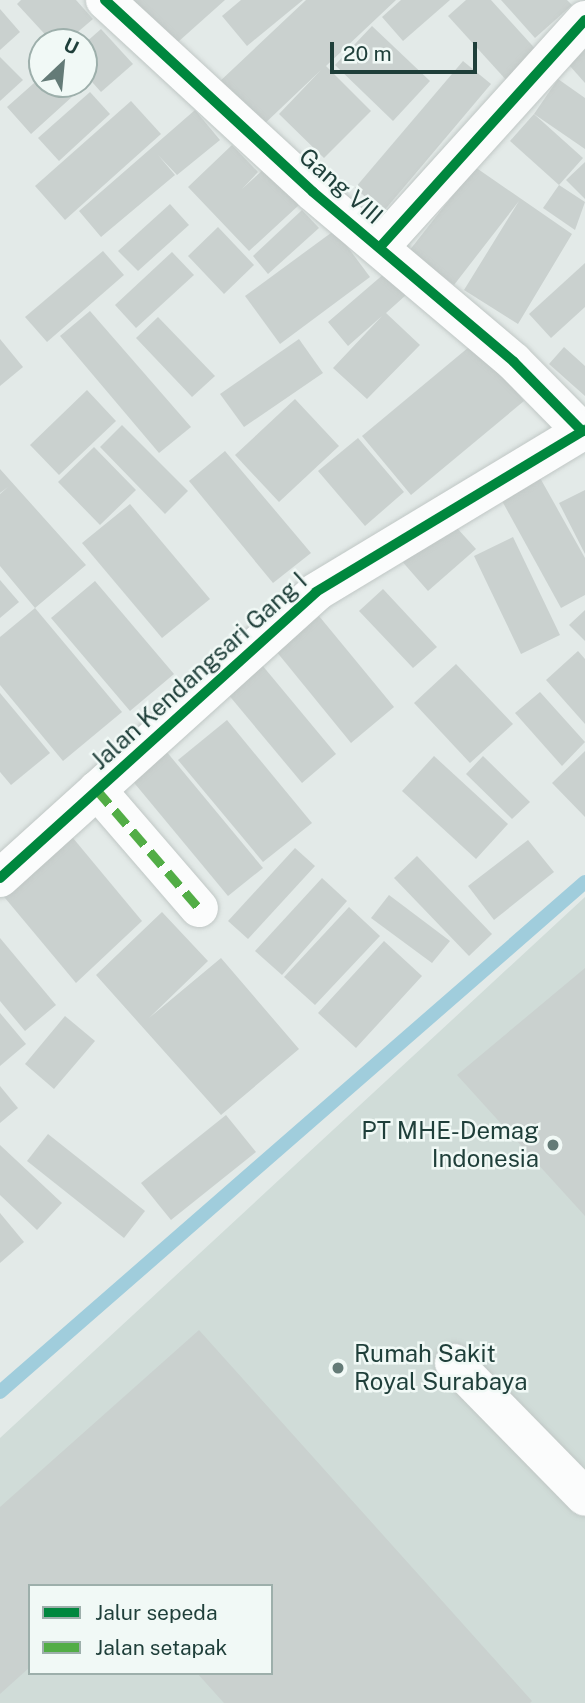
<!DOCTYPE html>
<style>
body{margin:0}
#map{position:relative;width:585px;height:1703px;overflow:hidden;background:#e3eae8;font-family:"Public Sans",sans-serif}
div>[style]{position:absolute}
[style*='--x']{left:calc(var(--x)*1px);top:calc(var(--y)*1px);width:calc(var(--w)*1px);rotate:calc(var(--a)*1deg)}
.built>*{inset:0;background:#d0dcd8}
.stream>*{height:14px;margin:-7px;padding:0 7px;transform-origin:7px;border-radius:7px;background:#a0cddc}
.building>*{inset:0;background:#cad1cf}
.roads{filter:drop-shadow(0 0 2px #c0c7c5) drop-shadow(0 0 2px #c0c7c5)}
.minor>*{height:38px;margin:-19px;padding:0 19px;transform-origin:19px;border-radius:19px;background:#fbfcfc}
.quiet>*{height:9px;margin-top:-4.5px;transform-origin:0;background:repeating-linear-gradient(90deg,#52ad46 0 18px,transparent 0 27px)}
.cycleway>*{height:10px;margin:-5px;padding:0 5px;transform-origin:5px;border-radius:5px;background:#00873e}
.dots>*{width:19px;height:19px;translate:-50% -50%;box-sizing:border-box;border:4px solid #f1f9f6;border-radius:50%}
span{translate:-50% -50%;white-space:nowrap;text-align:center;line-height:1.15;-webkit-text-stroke:5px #f1f9f6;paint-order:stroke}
.street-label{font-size:24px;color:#1f3f3a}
.poi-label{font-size:24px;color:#1f3f3a}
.right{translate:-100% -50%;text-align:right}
.left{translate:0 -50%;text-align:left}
.legend{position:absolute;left:28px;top:1584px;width:245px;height:91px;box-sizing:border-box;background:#f1f9f6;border:2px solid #9dafab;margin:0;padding:9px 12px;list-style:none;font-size:21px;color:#1f3f3a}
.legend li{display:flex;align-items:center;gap:14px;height:35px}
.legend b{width:35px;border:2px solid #9dafab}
.north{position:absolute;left:28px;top:28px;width:70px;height:70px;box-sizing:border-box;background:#f1f9f6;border:2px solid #9dafab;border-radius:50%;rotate:26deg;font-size:19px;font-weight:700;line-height:28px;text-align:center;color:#1f3f3a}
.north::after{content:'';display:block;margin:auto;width:24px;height:32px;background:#647b77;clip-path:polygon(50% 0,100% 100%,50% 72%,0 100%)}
.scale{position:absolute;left:330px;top:42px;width:147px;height:32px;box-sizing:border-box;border:4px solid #1f3f3a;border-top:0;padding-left:9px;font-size:21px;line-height:24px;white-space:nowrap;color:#1f3f3a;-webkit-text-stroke:5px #f1f9f6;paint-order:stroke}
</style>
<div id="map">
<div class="built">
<div style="clip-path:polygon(evenodd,585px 897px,585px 1703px,0 1703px,0 1438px,585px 897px,30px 1586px,271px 1586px,271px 1673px,30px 1673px,30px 1586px)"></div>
</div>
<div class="stream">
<div style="--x:0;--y:1392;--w:776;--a:-41.08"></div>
</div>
<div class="building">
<div style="clip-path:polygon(21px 0,76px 0,93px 19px,66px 42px,52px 42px,17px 4px)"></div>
<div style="clip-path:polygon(133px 0,225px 0,169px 50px)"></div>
<div style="clip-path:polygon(241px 0,303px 0,247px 46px,222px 16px)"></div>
<div style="clip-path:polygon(306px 0,396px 0,326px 66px,371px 111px,324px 158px,279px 114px,321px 70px,259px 129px,217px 84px)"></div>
<div style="clip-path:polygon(401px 0,450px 0,403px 41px,382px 17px)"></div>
<div style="clip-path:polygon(466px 0,491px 0,540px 54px,508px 82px,448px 16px)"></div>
<div style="clip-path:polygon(501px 0,567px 0,572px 5px,535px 38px)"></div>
<div style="clip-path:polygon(0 9px,20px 32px,0 50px)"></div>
<div style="clip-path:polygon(372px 26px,430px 81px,393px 121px,335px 65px)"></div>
<div style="clip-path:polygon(101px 29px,133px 64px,101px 92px,84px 73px,84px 44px)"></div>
<div style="clip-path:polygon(585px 36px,585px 83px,562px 57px)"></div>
<div style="clip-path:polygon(0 57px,23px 80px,0 101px)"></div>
<div style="clip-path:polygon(463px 61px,491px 84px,383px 212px,355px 188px)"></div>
<div style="clip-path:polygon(42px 76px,42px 84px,84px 86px,31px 134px,7px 107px)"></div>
<div style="clip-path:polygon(558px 79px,585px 98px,585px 149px,534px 114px)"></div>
<div style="clip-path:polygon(90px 92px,110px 114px,59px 161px,38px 138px)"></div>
<div style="clip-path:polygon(131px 101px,161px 134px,65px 220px,35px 186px)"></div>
<div style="clip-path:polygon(195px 110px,220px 140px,177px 175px,158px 155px,175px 175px,101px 237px,79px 211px)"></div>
<div style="clip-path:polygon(534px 114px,583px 158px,559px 185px,510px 141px)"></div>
<div style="clip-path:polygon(232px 145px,258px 172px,242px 189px,265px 168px,299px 205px,249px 251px,188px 187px)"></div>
<div style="clip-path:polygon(585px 162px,585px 199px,566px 180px)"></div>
<div style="clip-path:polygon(475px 167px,572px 234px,518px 324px,464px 290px,519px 201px,454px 285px,409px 251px)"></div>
<div style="clip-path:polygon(559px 185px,585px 202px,575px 230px,543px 208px)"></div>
<div style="clip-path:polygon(170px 204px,189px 225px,138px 271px,118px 251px)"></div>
<div style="clip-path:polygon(302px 210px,319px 228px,268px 274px,253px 256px)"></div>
<div style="clip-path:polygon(218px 227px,254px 265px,224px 294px,188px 256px)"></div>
<div style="clip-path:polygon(335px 230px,370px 277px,280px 344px,245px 296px)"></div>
<div style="clip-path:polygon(103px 251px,124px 275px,47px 342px,25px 317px)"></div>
<div style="clip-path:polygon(172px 252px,194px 275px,136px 328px,115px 305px)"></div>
<div style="clip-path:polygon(585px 263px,585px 307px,551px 338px,529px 314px)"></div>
<div style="clip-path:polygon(385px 273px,406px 295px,386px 313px,420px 345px,367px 399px,333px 368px,382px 316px,348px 346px,328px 322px)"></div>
<div style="clip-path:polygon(90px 311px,191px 427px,159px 453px,60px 336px)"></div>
<div style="clip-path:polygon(158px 317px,215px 376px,192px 397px,136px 338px)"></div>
<div style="clip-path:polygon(0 339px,23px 367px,0 386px)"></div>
<div style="clip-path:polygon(299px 339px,323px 373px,244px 427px,220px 394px)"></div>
<div style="clip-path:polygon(475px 342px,524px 401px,411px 495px,362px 436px)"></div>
<div style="clip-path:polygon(564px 347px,585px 366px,585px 396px,549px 364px)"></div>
<div style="clip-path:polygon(87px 390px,116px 421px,59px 475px,30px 445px)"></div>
<div style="clip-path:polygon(295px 399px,339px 446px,279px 502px,235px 455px)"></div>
<div style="clip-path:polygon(122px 425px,188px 491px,165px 514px,100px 447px)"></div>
<div style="clip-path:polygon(358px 438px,404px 492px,365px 526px,318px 471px)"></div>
<div style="clip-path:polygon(94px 447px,136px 490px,100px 525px,58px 482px)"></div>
<div style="clip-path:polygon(225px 451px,311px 553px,273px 583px,189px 481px)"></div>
<div style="clip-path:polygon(0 469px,86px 565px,35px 608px,0 566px,0 494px,8px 487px,0 493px)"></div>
<div style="clip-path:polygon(535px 469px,585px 558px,585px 595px,561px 608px,496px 490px)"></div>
<div style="clip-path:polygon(585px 490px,585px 554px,559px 503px)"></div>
<div style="clip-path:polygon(130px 504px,210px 599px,162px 638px,82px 543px)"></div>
<div style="clip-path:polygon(447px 517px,476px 549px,428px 591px,400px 559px)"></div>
<div style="clip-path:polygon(513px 537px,560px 635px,521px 654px,474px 556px)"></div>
<div style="clip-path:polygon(0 580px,19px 602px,0 618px)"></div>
<div style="clip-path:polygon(95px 581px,174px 674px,130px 711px,51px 618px)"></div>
<div style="clip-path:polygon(383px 589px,437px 647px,413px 668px,359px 611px)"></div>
<div style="clip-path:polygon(35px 608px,122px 712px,63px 761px,0 685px,0 637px)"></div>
<div style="clip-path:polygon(585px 610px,585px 641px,569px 625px)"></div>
<div style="clip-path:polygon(319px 616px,394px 707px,351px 743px,276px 651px)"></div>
<div style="clip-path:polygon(578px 651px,585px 659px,585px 724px,546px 680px)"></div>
<div style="clip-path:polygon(456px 664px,513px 724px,470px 763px,414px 703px)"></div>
<div style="clip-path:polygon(262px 665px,336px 754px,302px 783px,227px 693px)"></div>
<div style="clip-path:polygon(540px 692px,585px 742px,562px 766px,515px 713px)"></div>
<div style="clip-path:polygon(0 693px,50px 753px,11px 785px,0 772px)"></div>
<div style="clip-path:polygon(227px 720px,312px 823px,263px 862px,178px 760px)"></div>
<div style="clip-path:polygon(161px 745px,263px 868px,228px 896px,126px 773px)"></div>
<div style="clip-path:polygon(585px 751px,585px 817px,552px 783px)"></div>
<div style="clip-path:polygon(434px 756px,508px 824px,476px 859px,402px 791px)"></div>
<div style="clip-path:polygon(483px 756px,530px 802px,512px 819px,466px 774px)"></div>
<div style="clip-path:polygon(68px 832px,142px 921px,76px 983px,0 892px)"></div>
<div style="clip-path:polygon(528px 840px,554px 872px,494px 920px,468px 886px)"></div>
<div style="clip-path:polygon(295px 848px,315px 866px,248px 939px,228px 921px)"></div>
<div style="clip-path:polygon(417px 856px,492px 934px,469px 956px,394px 878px)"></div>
<div style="clip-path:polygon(322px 878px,347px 901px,282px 975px,255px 951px)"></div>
<div style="clip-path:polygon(389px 895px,450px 941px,432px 963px,371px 918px)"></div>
<div style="clip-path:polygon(349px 907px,380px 936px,315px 1005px,284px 977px)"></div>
<div style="clip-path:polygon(162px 912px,208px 961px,149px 1018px,221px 958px,299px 1049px,221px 1115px,96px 975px)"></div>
<div style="clip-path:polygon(0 938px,56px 1005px,25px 1031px,0 1001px)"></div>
<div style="clip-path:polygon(384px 941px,422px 976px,356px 1048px,318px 1013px)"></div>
<div style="clip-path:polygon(585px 968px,585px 1216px,457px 1075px)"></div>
<div style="clip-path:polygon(0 1013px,26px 1044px,0 1066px)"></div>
<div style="clip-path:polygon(65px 1016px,95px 1041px,54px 1089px,25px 1064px)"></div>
<div style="clip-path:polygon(0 1086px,18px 1108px,0 1123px)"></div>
<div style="clip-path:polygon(226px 1115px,256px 1152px,171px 1220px,141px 1183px)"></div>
<div style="clip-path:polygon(48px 1134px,145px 1211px,124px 1238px,27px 1161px)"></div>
<div style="clip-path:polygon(0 1145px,62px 1203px,37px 1230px,0 1195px)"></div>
<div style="clip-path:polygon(0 1213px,24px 1242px,0 1263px)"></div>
<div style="clip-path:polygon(199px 1330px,532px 1701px,530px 1703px,224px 1703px,197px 1673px,271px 1673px,271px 1586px,30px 1586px,30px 1667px,0 1694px,0 1507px)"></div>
</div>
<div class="roads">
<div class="minor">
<div style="--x:105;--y:0;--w:283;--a:42.7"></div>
<div style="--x:313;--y:192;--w:263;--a:40.2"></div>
<div style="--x:514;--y:362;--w:97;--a:45.4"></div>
<div style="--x:380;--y:247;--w:306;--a:-47.9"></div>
<div style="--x:97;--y:790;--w:156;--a:49.2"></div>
<div style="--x:0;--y:878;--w:426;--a:-42.1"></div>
<div style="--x:316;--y:592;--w:314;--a:-31.1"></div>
<div style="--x:454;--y:1363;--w:187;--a:45.6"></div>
</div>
</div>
<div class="quiet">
<div style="--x:97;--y:790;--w:156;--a:49.2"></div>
</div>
<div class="cycleway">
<div style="--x:105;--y:0;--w:283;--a:42.7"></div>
<div style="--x:313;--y:192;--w:263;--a:40.2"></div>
<div style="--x:514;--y:362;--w:97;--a:45.4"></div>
<div style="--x:380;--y:247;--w:306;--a:-47.9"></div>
<div style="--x:0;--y:878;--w:426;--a:-42.1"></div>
<div style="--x:316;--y:592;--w:314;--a:-31.1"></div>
</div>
<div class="dots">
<div style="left:553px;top:1145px;background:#647b77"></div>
<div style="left:338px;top:1368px;background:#647b77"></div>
</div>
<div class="street-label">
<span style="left:341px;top:186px;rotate:41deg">Gang VIII</span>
<span style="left:199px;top:671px;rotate:-42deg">Jalan Kendangsari Gang I</span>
</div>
<div class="poi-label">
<span class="right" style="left:539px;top:1145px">PT MHE-Demag<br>Indonesia</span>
<span class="left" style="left:354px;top:1368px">Rumah Sakit<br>Royal Surabaya</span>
</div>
<ul class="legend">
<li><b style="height:9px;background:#00873e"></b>Jalur sepeda</li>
<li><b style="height:9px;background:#52ad46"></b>Jalan setapak</li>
</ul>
<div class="north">U</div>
<div class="scale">20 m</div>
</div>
